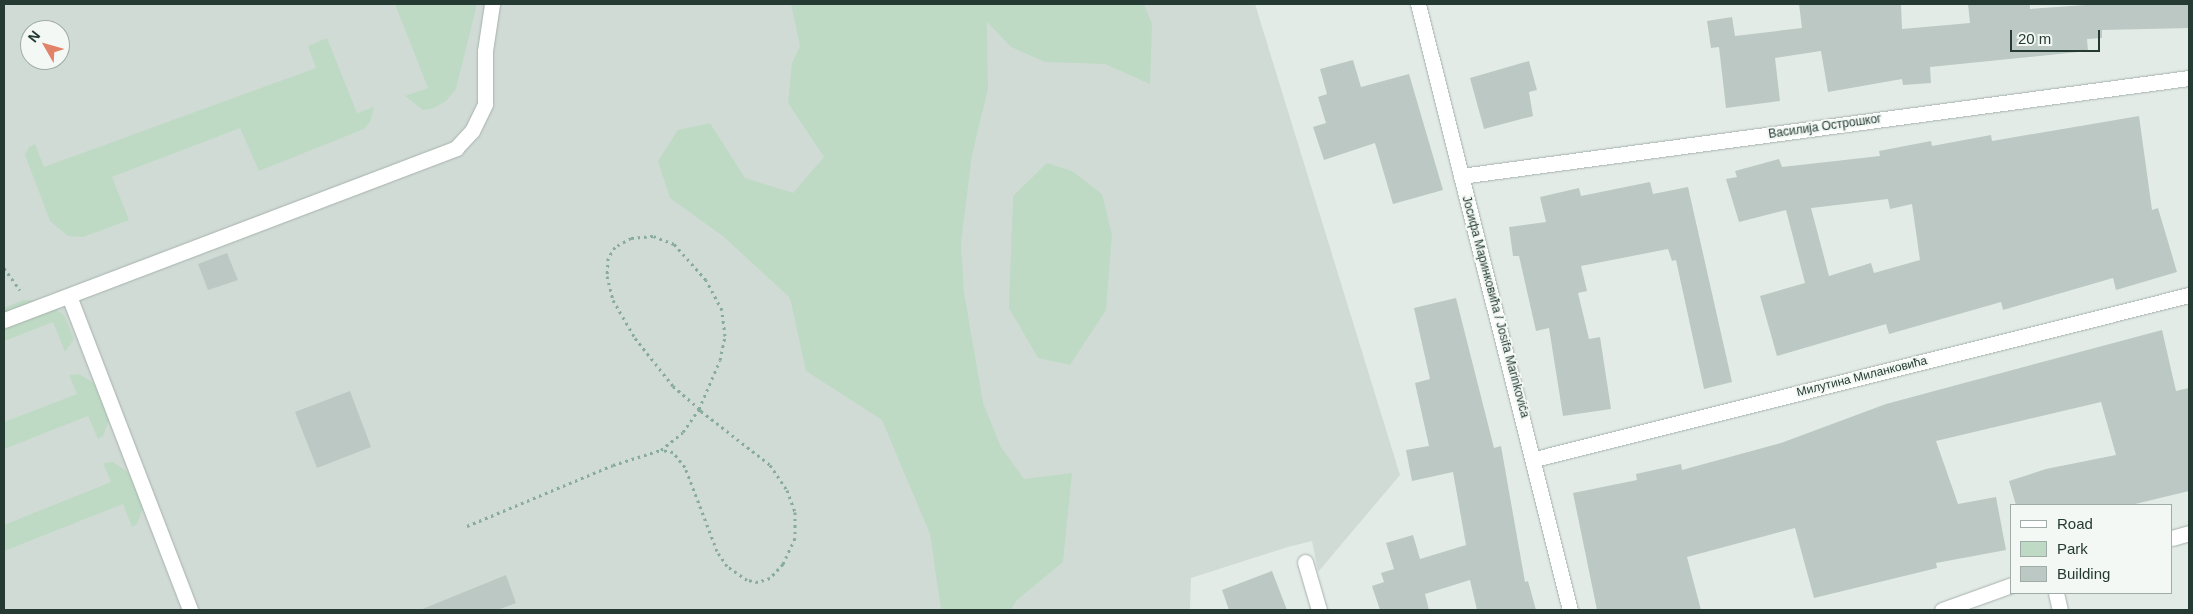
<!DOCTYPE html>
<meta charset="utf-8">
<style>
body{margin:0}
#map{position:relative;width:2193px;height:614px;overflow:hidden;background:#e3ebe7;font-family:Helvetica,sans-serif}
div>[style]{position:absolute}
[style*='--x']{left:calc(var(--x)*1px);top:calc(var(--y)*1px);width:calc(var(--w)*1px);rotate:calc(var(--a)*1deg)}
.built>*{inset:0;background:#d1dbd6}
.green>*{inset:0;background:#bedac4}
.building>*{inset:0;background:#bbc8c3}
.path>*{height:3px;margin-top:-1.5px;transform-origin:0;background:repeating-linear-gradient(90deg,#87ab9e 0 2.5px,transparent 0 6.5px)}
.roads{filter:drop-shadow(0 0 1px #a6b2ad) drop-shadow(0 0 1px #a6b2ad)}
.lane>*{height:15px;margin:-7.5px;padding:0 7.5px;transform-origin:7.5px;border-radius:7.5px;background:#fff}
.street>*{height:15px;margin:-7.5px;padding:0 7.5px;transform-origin:7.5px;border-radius:7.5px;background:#fff}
span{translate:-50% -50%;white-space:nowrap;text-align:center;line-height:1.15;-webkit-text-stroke:4px #f3f8f5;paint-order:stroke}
.street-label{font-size:12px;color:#243a33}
.frame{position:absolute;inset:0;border:5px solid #243a33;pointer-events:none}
.legend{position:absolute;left:2010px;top:504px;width:162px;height:90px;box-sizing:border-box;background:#f3f8f5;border:1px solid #a0aca7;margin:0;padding:6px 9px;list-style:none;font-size:15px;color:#243a33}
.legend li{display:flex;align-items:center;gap:10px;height:25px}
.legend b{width:25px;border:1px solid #a0aca7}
.north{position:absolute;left:20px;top:20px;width:50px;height:50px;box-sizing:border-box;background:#f3f8f5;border:1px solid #a0aca7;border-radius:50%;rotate:308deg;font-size:14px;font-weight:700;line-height:20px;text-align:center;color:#243a33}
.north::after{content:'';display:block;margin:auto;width:18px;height:22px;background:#e28369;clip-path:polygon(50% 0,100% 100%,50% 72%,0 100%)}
.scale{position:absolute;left:2010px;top:30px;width:90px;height:22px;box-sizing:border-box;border:2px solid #243a33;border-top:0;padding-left:6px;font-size:15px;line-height:18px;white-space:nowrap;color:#243a33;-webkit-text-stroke:4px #f3f8f5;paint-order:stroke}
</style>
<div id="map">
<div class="built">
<div style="clip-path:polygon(evenodd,4px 4px,1255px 4px,1400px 475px,1318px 572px,1312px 541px,1288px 547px,1191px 578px,1190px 610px,4px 610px,4px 4px,30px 30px,60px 30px,60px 60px,30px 60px,30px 30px)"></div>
</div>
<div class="green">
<div style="clip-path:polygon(395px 4px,477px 4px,456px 89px,446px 101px,434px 108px,423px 110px,405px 96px,428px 88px)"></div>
<div style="clip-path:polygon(791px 4px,1144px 4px,1152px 24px,1150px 84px,1105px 64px,1045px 62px,1011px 47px,987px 22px,988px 89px,972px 155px,961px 243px,964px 292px,983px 403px,1001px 447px,1024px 479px,1072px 473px,1063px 562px,1016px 601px,1011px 610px,941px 610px,930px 534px,882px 420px,806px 371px,790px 298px,724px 237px,670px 198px,658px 161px,678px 130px,710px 123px,745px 178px,793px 193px,824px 157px,788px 103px,792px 63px,800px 46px)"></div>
<div style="clip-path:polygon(327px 38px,357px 113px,374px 107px,370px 122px,364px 129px,259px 171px,240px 128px,112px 177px,129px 220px,83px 237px,68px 236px,50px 221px,25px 155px,29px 147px,35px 144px,44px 167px,316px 68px,308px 46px)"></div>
<div style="clip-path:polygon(1047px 163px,1072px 171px,1102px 194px,1112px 235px,1106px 310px,1070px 365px,1038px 358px,1009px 308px,1013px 196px)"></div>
<div style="clip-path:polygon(23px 300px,42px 301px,64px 315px,74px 339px,65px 352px,53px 322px,4px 341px,4px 308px)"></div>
<div style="clip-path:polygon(79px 374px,94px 383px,109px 420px,103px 436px,98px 439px,88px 416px,4px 449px,4px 422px,77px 394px,69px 375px)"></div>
<div style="clip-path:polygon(113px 462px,128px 472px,143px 508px,137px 524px,132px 527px,123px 504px,4px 551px,4px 525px,111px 482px,103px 463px)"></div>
</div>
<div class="building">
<div style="clip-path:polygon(1799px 4px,1901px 4px,1902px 29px,1970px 23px,1968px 4px,2030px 4px,2030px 9px,2100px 4px,2189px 4px,2189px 28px,2102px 30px,2102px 38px,2087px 39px,2088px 51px,1930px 67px,1931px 83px,1903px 85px,1902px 79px,1828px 92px,1821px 51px,1775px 58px,1780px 101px,1726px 108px,1719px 47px,1711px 48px,1707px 21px,1732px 17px,1735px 36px,1802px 28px)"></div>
<div style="clip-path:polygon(1353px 60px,1361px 87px,1409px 74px,1443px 190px,1393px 204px,1375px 143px,1324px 160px,1313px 127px,1326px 123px,1318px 97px,1327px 94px,1320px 69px)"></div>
<div style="clip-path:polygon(1529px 61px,1537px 90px,1529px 92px,1533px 116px,1484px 129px,1470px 78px)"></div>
<div style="clip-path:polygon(evenodd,2139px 116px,2152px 210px,2158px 208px,2177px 272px,2116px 290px,2113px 278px,2003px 310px,2001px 302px,1889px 334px,1886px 324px,1777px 356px,1760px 296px,1805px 283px,1786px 210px,1739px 222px,1726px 179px,1737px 177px,1735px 171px,1779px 159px,1782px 167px,1880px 156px,1879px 151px,1931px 141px,1932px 146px,1991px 135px,1992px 141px,2139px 116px,1888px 199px,1890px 209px,1912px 204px,1920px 260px,1874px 273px,1871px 263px,1829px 276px,1811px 208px,1888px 199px)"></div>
<div style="clip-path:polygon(1650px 182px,1653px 194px,1688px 187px,1732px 382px,1704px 389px,1676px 260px,1672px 261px,1668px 249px,1581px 266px,1587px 291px,1578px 293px,1589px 339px,1600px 337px,1611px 409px,1563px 416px,1549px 328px,1536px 331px,1519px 256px,1513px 256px,1509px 227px,1546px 222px,1540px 197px,1579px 188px,1581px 196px)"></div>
<div style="clip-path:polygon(227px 253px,238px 280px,208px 290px,198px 264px)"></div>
<div style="clip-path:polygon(1456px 298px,1494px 448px,1501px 446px,1525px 582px,1528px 581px,1536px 610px,1477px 610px,1470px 580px,1425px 594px,1429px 610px,1380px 610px,1372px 586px,1384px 582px,1381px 573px,1394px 569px,1386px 543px,1413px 535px,1420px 559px,1466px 545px,1453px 472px,1412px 481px,1406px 450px,1429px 446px,1415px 383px,1430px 379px,1414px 308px)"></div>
<div style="clip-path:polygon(2162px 330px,2176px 391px,2189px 388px,2189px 491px,2131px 505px,2016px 505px,2009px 481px,2046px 469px,2116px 455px,2101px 402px,1936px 441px,1958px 504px,1996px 497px,2006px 550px,1936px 563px,1937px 568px,1814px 598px,1795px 528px,1687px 557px,1701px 610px,1597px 610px,1573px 493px,1637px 480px,1636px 474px,1681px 464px,1682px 470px,1781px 443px,1886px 404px)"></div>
<div style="clip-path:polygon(350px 391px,371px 447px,317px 468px,295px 412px)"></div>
<div style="clip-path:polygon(1272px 571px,1287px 610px,1229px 610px,1222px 590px)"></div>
<div style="clip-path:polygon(506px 575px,516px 603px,497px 610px,420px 610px)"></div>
</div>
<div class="path">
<div style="--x:4;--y:268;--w:27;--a:54"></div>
<div style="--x:467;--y:526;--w:158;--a:-22.7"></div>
<div style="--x:613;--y:465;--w:50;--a:-17.4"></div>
<div style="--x:661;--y:450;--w:28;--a:-39"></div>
<div style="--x:683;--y:432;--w:28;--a:-55"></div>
<div style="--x:699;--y:409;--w:53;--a:-66.8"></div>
<div style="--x:720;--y:360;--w:25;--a:-78"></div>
<div style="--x:725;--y:336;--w:26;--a:-97"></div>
<div style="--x:722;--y:310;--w:34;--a:-118"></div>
<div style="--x:706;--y:280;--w:48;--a:-131.6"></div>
<div style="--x:674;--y:244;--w:22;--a:-159"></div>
<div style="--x:653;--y:236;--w:22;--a:175"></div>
<div style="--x:631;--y:238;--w:18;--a:151"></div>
<div style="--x:615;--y:247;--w:13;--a:122"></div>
<div style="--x:608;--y:258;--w:18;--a:93"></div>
<div style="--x:607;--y:276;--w:25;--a:76"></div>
<div style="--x:613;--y:300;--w:44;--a:59.9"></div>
<div style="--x:635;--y:338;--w:61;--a:51.6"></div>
<div style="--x:673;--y:386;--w:35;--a:41"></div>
<div style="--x:699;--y:409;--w:3;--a:45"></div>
<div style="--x:701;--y:411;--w:88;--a:38"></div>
<div style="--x:770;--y:465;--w:30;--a:56"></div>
<div style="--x:787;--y:490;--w:23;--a:70"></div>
<div style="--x:795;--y:512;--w:26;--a:90"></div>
<div style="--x:795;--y:538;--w:29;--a:115"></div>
<div style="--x:783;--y:564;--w:19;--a:133"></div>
<div style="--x:770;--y:578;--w:13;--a:162"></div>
<div style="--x:758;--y:582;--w:11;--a:-170"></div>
<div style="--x:747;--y:580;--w:24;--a:-145"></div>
<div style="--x:727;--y:566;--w:18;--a:-124"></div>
<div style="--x:717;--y:551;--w:90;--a:-110.9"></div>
<div style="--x:685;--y:467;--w:19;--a:-129"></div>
<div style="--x:673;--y:452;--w:12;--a:-171"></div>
</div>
<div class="roads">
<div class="lane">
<div style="--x:69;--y:296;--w:337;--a:68.9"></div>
<div style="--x:4;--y:320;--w:484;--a:-20.8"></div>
<div style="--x:456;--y:148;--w:23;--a:-47"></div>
<div style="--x:472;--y:131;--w:30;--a:-64"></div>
<div style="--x:485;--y:104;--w:53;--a:-90"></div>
<div style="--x:485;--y:51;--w:48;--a:-81.5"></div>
</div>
<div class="street">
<div style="--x:1418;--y:4;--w:625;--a:75.92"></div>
<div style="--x:1461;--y:176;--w:735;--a:-7.67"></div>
<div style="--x:1535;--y:459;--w:674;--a:-14.08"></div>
<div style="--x:2172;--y:538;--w:18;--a:-16"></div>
<div style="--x:1305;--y:562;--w:50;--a:73.7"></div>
<div style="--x:2056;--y:593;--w:17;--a:77"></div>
<div style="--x:1942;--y:610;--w:74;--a:-19.7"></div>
</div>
</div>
<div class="street-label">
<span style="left:1825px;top:127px;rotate:-8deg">Василија Острошког</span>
<span style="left:1495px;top:307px;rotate:75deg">Јосифа Маринковића / Josifa Marinkovića</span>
<span style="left:1862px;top:377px;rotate:-14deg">Милутина Миланковића</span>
</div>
<div class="frame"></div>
<ul class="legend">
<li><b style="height:6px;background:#fff"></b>Road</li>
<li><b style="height:14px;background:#bedac4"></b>Park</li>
<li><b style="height:14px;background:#bbc8c3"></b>Building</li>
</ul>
<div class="north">N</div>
<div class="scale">20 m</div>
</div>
